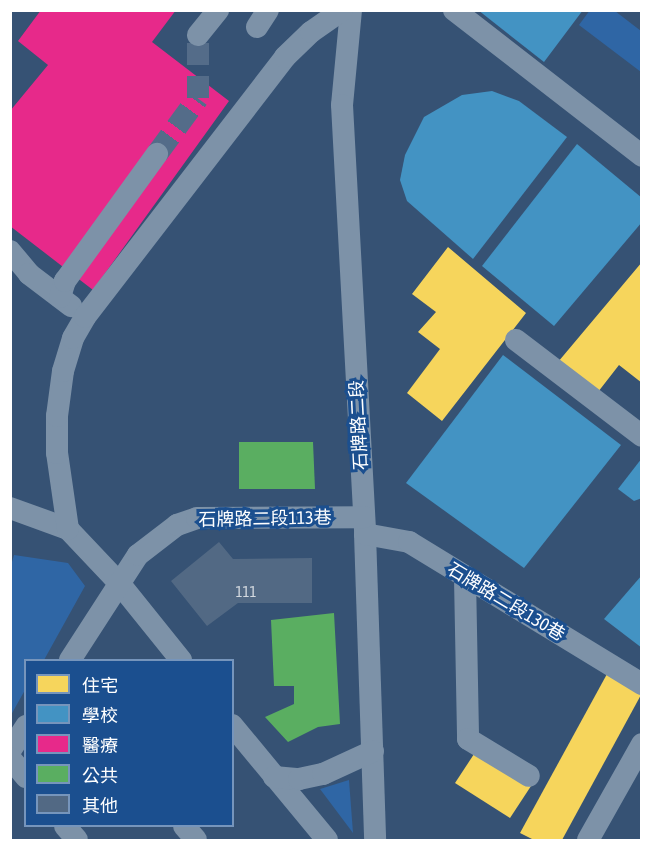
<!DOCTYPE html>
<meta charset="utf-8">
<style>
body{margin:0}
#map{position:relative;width:652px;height:851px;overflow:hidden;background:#365274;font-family:"Asap Condensed","Noto Sans TC",sans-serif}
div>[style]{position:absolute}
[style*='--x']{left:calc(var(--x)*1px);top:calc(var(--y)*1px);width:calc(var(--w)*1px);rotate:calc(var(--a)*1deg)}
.green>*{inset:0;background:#2f66a5}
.homes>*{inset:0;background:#f6d55c}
.schools>*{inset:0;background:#4393c3}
.health>*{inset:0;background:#e7298a}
.public>*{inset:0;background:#5aae61}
.building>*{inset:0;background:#526984}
.minor-tunnel>*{height:22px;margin-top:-11px;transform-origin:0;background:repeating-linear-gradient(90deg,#546c89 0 22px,transparent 0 33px)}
.minor>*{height:22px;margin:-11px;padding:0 11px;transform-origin:11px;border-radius:11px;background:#7d92a8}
span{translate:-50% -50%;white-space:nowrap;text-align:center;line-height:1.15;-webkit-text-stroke:6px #1b4f8f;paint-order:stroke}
.number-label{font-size:15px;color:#d4dae0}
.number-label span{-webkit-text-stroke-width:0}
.street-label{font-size:18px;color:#fff}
.frame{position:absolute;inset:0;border:12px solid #fff;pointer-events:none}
.legend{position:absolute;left:24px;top:659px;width:210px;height:168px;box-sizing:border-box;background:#1b4f8f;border:2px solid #7695bc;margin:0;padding:8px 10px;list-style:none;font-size:18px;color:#fff}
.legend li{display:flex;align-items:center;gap:12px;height:30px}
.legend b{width:30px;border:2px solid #7695bc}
</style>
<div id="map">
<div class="green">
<div style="clip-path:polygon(590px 10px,615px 11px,641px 31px,641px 72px,579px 25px)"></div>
<div style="clip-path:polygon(14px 555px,68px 563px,85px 586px,44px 660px,26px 660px,25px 690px,11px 715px,10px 569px)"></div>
<div style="clip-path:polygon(349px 780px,353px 833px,320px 789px)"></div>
</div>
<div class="homes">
<div style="clip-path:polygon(448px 247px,526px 313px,442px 421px,407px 393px,440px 349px,418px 332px,436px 312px,412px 294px)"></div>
<div style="clip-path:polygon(642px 262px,642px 383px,619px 365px,598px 392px,558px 362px)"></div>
<div style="clip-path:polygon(607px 674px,642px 693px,562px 840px,534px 840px,520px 833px)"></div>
<div style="clip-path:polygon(476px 751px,531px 786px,510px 818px,455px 783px)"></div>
</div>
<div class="schools">
<div style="clip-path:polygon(478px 10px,583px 10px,544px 62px)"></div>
<div style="clip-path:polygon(492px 91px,519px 101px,567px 137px,473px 259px,407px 201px,400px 180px,405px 155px,424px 117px,462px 95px)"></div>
<div style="clip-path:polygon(577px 144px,642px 198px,642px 222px,554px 326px,482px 266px)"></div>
<div style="clip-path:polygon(503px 355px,621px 445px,524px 568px,406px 483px)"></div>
<div style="clip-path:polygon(642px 458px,642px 498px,634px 501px,618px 489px)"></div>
<div style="clip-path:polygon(642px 575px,642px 648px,604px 619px)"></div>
</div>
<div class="health">
<div style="clip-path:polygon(41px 10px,176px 10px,152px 42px,229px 101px,93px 290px,10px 226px,10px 111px,48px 65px,18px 41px)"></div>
</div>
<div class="public">
<div style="clip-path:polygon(239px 442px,313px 442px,315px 489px,239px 489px)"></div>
<div style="clip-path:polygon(334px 613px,340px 724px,318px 727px,288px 742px,265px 717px,294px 704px,294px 686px,274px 686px,271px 620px)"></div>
</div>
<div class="building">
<div style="clip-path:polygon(219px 542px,233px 559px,312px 558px,312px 603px,238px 603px,207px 626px,171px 581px)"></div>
</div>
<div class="minor-tunnel">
<div style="--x:157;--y:154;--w:69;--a:-53.8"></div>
<div style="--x:198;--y:98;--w:63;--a:-90"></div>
</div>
<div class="minor">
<div style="--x:351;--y:10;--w:95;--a:95.4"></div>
<div style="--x:342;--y:105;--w:430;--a:86.9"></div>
<div style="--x:365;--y:534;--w:306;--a:88.1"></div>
<div style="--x:454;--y:10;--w:238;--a:37.8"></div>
<div style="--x:257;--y:27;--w:20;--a:-57"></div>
<div style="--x:198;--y:35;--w:32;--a:-51"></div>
<div style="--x:10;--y:251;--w:30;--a:50"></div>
<div style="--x:29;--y:274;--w:53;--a:37.3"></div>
<div style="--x:60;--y:297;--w:17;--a:-73"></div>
<div style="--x:65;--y:281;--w:157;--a:-54.1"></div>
<div style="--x:516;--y:340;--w:158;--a:37.3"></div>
<div style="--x:10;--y:508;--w:62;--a:19.9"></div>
<div style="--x:68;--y:529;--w:74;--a:46.6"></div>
<div style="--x:119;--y:583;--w:99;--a:51.2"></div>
<div style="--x:68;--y:529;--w:77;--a:-98.2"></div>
<div style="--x:57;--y:453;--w:37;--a:-90"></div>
<div style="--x:57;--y:416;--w:45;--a:-82.4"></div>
<div style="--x:63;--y:371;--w:34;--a:-73"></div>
<div style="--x:73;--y:338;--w:24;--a:-60"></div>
<div style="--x:85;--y:317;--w:328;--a:-52.4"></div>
<div style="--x:285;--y:57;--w:36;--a:-44"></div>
<div style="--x:311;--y:32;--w:38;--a:-35"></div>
<div style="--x:365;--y:534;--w:45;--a:10.3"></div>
<div style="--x:409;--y:542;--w:273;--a:31.4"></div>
<div style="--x:465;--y:578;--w:161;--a:88.9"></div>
<div style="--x:468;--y:739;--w:71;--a:31.2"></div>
<div style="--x:70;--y:660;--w:125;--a:-57.1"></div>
<div style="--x:138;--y:555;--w:49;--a:-37.6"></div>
<div style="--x:177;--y:525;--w:21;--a:-19"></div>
<div style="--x:197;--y:518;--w:167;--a:-0.3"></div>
<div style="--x:232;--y:725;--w:149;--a:50.4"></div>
<div style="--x:10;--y:751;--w:30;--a:-57"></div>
<div style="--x:10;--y:758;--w:25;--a:50"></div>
<div style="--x:274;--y:777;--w:25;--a:5"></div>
<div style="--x:299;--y:779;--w:25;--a:-12"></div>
<div style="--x:323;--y:774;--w:55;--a:-24.7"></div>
<div style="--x:65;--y:826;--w:18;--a:49"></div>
<div style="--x:184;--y:826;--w:18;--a:49"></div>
<div style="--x:588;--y:840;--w:110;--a:-60.6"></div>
</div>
<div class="number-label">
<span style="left:246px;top:592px">111</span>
</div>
<div class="street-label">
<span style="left:359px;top:425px;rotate:-93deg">石牌路二段</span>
<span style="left:265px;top:519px;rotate:-1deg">石牌路二段113巷</span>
<span style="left:506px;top:602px;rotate:31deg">石牌路二段130巷</span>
</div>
<div class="frame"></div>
<ul class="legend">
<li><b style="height:16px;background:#f6d55c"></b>住宅</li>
<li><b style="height:16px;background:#4393c3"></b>學校</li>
<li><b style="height:16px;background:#e7298a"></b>醫療</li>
<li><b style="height:16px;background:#5aae61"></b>公共</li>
<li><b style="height:16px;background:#526984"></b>其他</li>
</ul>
</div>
